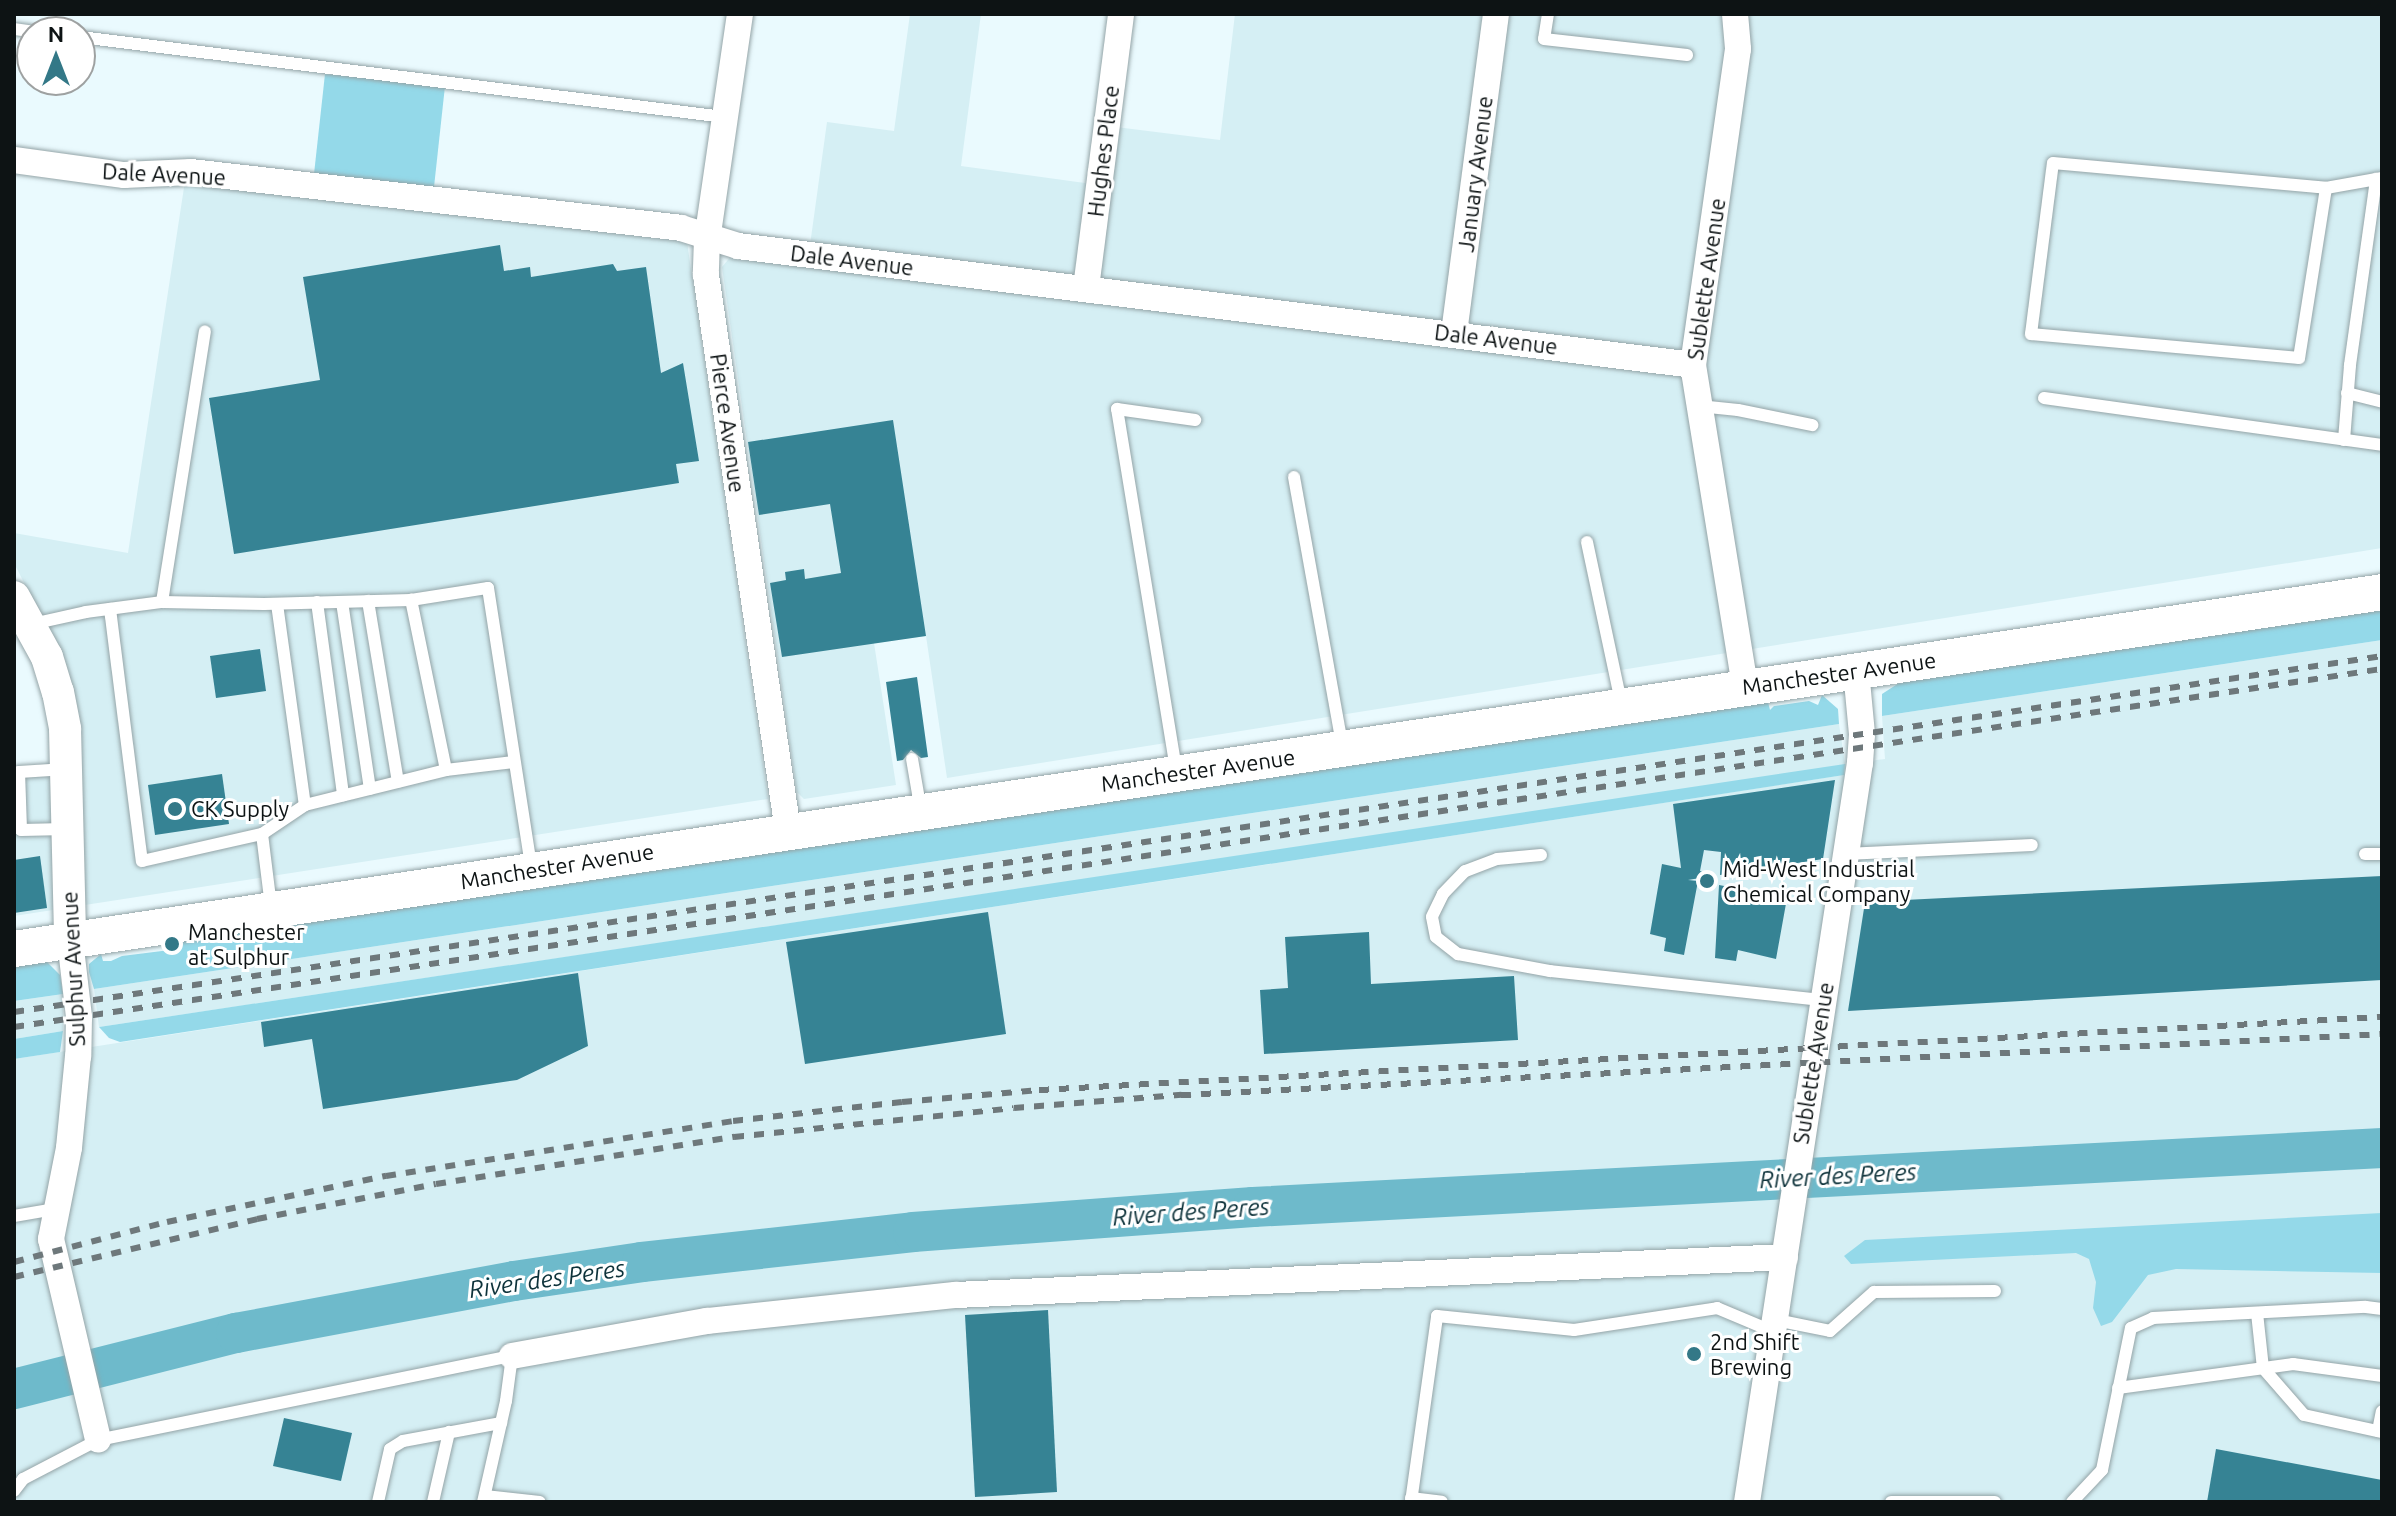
<!DOCTYPE html>
<style>
body{margin:0}
#map{position:relative;width:2396px;height:1516px;overflow:hidden;background:#eafafe;font-family:Ubuntu,sans-serif}
div>[style]{position:absolute}
[style*='--x']{left:calc(var(--x)*1px);top:calc(var(--y)*1px);width:calc(var(--w)*1px);rotate:calc(var(--a)*1deg)}
.built>*{inset:0;background:#d5eff4}
.green>*{inset:0;background:#94d9e9}
.river>*{height:40px;margin:-20px;padding:0 20px;transform-origin:20px;border-radius:20px;background:#6ebacb}
.building>*{inset:0;background:#368394}
.roads{filter:drop-shadow(0 0 2px #94a4a7) drop-shadow(0 0 2px #94a4a7)}
.service>*{height:12px;margin:-6px;padding:0 6px;transform-origin:6px;border-radius:6px;background:#fff}
.minor>*{height:26px;margin:-13px;padding:0 13px;transform-origin:13px;border-radius:13px;background:#fff}
.tertiary>*{height:32px;margin:-16px;padding:0 16px;transform-origin:16px;border-radius:16px;background:#fff}
.secondary>*{height:36px;margin:-18px;padding:0 18px;transform-origin:18px;border-radius:18px;background:#fff}
.rail>*{height:6px;margin-top:-3px;transform-origin:0;background:repeating-linear-gradient(90deg,#6e787b 0 10px,transparent 0 20px)}
.dots>*{width:22px;height:22px;translate:-50% -50%;box-sizing:border-box;border:4px solid #fff;border-radius:50%}
span{translate:-50% -50%;white-space:nowrap;text-align:center;line-height:1.15;-webkit-text-stroke:6px #fff;paint-order:stroke}
.street-label{font-size:22px;color:#0d1314}
.poi-label{font-size:22px;color:#0d1314}
.left{translate:0 -50%;text-align:left}
.water-label{font-size:24px;color:#0d323a;font-style:italic}
.frame{position:absolute;inset:0;border:16px solid #0d1314;pointer-events:none}
.north{position:absolute;left:16px;top:16px;width:80px;height:80px;box-sizing:border-box;background:#fff;border:2px solid #9ea1a1;border-radius:50%;rotate:0deg;font-size:22px;font-weight:700;line-height:32px;text-align:center;color:#0d1314}
.north::after{content:'';display:block;margin:auto;width:28px;height:36px;background:#337887;clip-path:polygon(50% 0,100% 100%,50% 72%,0 100%)}
</style>
<div id="map">
<div class="built">
<div style="clip-path:polygon(910px 14px,981px 14px,961px 166px,1092px 184px,1079px 278px,810px 245px,827px 122px,894px 131px)"></div>
<div style="clip-path:polygon(1235px 14px,2382px 14px,2382px 548px,947px 778px,926px 636px,874px 643px,896px 785px,804px 799px,797px 792px,722px 267px,732px 255px,1093px 297px,1116px 127px,1220px 140px)"></div>
<div style="clip-path:polygon(185px 181px,687px 242px,768px 799px,14px 916px,14px 768px,56px 762px,61px 656px,14px 563px,14px 533px,128px 553px)"></div>
<div style="clip-path:polygon(2382px 640px,2382px 1502px,14px 1502px,14px 1059px,1843px 775px,1845px 765px,99px 1027px,94px 989px,1839px 724px,1845px 764px,1885px 759px,1882px 716px)"></div>
<div style="clip-path:polygon(63px 994px,63px 1031px,14px 1039px,14px 1001px)"></div>
</div>
<div class="green">
<div style="clip-path:polygon(325px 74px,445px 86px,434px 187px,314px 174px)"></div>
<div style="clip-path:polygon(2382px 610px,2382px 640px,1882px 716px,1882px 694px,1899px 683px)"></div>
<div style="clip-path:polygon(1822px 695px,1838px 709px,1839px 724px,94px 989px,89px 972px,89px 964px,101px 954px,103px 961px,111px 961px,122px 956px,170px 950px,169px 942px,1768px 702px,1770px 710px,1774px 706px,1809px 701px,1818px 705px)"></div>
<div style="clip-path:polygon(1845px 764px,1844px 775px,120px 1042px,109px 1038px,99px 1027px)"></div>
<div style="clip-path:polygon(47px 962px,60px 975px,63px 994px,14px 1001px,14px 966px)"></div>
<div style="clip-path:polygon(63px 1031px,60px 1052px,14px 1059px,14px 1039px)"></div>
<div style="clip-path:polygon(2382px 1213px,2382px 1273px,2176px 1269px,2148px 1275px,2112px 1322px,2101px 1326px,2093px 1308px,2096px 1282px,2089px 1259px,2076px 1253px,1851px 1264px,1844px 1256px,1865px 1240px)"></div>
</div>
<div class="river">
<div style="--x:14;--y:1389;--w:229;--a:-14.2"></div>
<div style="--x:236;--y:1333;--w:283;--a:-10.6"></div>
<div style="--x:514;--y:1281;--w:129;--a:-8.4"></div>
<div style="--x:642;--y:1262;--w:273;--a:-6.3"></div>
<div style="--x:913;--y:1232;--w:341;--a:-4.2"></div>
<div style="--x:1253;--y:1207;--w:1131;--a:-2.99"></div>
</div>
<div class="building">
<div style="clip-path:polygon(500px 245px,504px 271px,530px 267px,531px 277px,613px 264px,617px 271px,646px 267px,661px 373px,683px 363px,699px 461px,676px 464px,679px 483px,234px 554px,209px 398px,320px 380px,303px 277px)"></div>
<div style="clip-path:polygon(893px 420px,926px 636px,782px 657px,770px 583px,786px 580px,785px 572px,804px 569px,805px 579px,841px 573px,830px 504px,759px 515px,748px 442px)"></div>
<div style="clip-path:polygon(260px 649px,266px 691px,216px 698px,210px 656px)"></div>
<div style="clip-path:polygon(917px 677px,928px 757px,921px 758px,911px 750px,903px 760px,897px 761px,886px 682px)"></div>
<div style="clip-path:polygon(222px 774px,229px 824px,155px 835px,148px 785px)"></div>
<div style="clip-path:polygon(1835px 780px,1823px 859px,1720px 875px,1721px 852px,1704px 850px,1700px 871px,1712px 873px,1712px 876px,1688px 880px,1698px 881px,1684px 955px,1664px 951px,1666px 938px,1650px 934px,1662px 864px,1681px 868px,1673px 804px)"></div>
<div style="clip-path:polygon(40px 856px,47px 908px,14px 913px,14px 860px)"></div>
<div style="clip-path:polygon(2382px 876px,2382px 980px,1848px 1011px,1865px 902px)"></div>
<div style="clip-path:polygon(1719px 885px,1787px 898px,1776px 959px,1738px 950px,1736px 961px,1715px 958px)"></div>
<div style="clip-path:polygon(988px 912px,1006px 1034px,805px 1064px,786px 942px)"></div>
<div style="clip-path:polygon(1369px 932px,1371px 984px,1514px 976px,1518px 1040px,1264px 1054px,1260px 990px,1288px 988px,1285px 937px)"></div>
<div style="clip-path:polygon(578px 973px,588px 1046px,517px 1080px,323px 1109px,312px 1039px,264px 1047px,261px 1022px)"></div>
<div style="clip-path:polygon(1048px 1310px,1057px 1492px,975px 1497px,965px 1315px)"></div>
<div style="clip-path:polygon(284px 1418px,352px 1433px,341px 1481px,273px 1466px)"></div>
<div style="clip-path:polygon(2216px 1449px,2382px 1480px,2382px 1502px,2207px 1502px)"></div>
</div>
<div class="roads">
<div class="service">
<div style="--x:1548;--y:14;--w:25;--a:99"></div>
<div style="--x:1544;--y:39;--w:144;--a:6.4"></div>
<div style="--x:14;--y:29;--w:22;--a:8"></div>
<div style="--x:80;--y:37;--w:649;--a:7.08"></div>
<div style="--x:2326;--y:188;--w:172;--a:99"></div>
<div style="--x:2299;--y:358;--w:269;--a:-174.9"></div>
<div style="--x:2031;--y:334;--w:172;--a:-82.7"></div>
<div style="--x:2053;--y:163;--w:274;--a:5.2"></div>
<div style="--x:2326;--y:188;--w:57;--a:-10.1"></div>
<div style="--x:2347;--y:393;--w:36;--a:14"></div>
<div style="--x:2044;--y:398;--w:341;--a:7.9"></div>
<div style="--x:1699;--y:406;--w:39;--a:6"></div>
<div style="--x:1738;--y:410;--w:76;--a:11.5"></div>
<div style="--x:2344;--y:440;--w:75;--a:-85.4"></div>
<div style="--x:2350;--y:365;--w:188;--a:-82"></div>
<div style="--x:1294;--y:477;--w:272;--a:79.8"></div>
<div style="--x:1587;--y:542;--w:164;--a:78"></div>
<div style="--x:368;--y:601;--w:183;--a:80.6"></div>
<div style="--x:162;--y:602;--w:102;--a:1.1"></div>
<div style="--x:264;--y:604;--w:147;--a:-1.6"></div>
<div style="--x:317;--y:602;--w:195;--a:82.3"></div>
<div style="--x:342;--y:602;--w:189;--a:81.5"></div>
<div style="--x:277;--y:604;--w:203;--a:82.1"></div>
<div style="--x:110;--y:609;--w:254;--a:82.8"></div>
<div style="--x:142;--y:861;--w:123;--a:-12.7"></div>
<div style="--x:262;--y:834;--w:73;--a:82.9"></div>
<div style="--x:32;--y:624;--w:55;--a:-12.5"></div>
<div style="--x:86;--y:612;--w:77;--a:-7.5"></div>
<div style="--x:162;--y:602;--w:274;--a:-81"></div>
<div style="--x:912;--y:759;--w:53;--a:80.2"></div>
<div style="--x:66;--y:769;--w:47;--a:176.3"></div>
<div style="--x:19;--y:772;--w:58;--a:88"></div>
<div style="--x:21;--y:830;--w:45;--a:-1.3"></div>
<div style="--x:1176;--y:769;--w:365;--a:-99.3"></div>
<div style="--x:1117;--y:409;--w:79;--a:8"></div>
<div style="--x:446;--y:770;--w:174;--a:-101.6"></div>
<div style="--x:411;--y:600;--w:78;--a:-8.9"></div>
<div style="--x:488;--y:588;--w:282;--a:81.2"></div>
<div style="--x:262;--y:834;--w:52;--a:-34"></div>
<div style="--x:305;--y:805;--w:145;--a:-13.9"></div>
<div style="--x:446;--y:770;--w:68;--a:-6.7"></div>
<div style="--x:1846;--y:854;--w:186;--a:-2.8"></div>
<div style="--x:2365;--y:854;--w:17;--a:0"></div>
<div style="--x:1541;--y:855;--w:44;--a:174.8"></div>
<div style="--x:1497;--y:859;--w:34;--a:159"></div>
<div style="--x:1465;--y:871;--w:32;--a:134"></div>
<div style="--x:1443;--y:894;--w:25;--a:116"></div>
<div style="--x:1432;--y:917;--w:20;--a:79"></div>
<div style="--x:1436;--y:937;--w:28;--a:38"></div>
<div style="--x:1458;--y:954;--w:94;--a:10.5"></div>
<div style="--x:1550;--y:971;--w:274;--a:6.1"></div>
<div style="--x:14;--y:1216;--w:42;--a:-9.7"></div>
<div style="--x:2257;--y:1313;--w:55;--a:83.8"></div>
<div style="--x:2263;--y:1368;--w:62;--a:48.9"></div>
<div style="--x:2304;--y:1415;--w:80;--a:12.3"></div>
<div style="--x:1776;--y:1320;--w:55;--a:11.5"></div>
<div style="--x:1830;--y:1331;--w:59;--a:-41.6"></div>
<div style="--x:1874;--y:1292;--w:121;--a:-0.5"></div>
<div style="--x:2118;--y:1388;--w:177;--a:-7.8"></div>
<div style="--x:2293;--y:1364;--w:90;--a:7.7"></div>
<div style="--x:2378;--y:1431;--w:20;--a:-79"></div>
<div style="--x:14;--y:1491;--w:15;--a:-53"></div>
<div style="--x:23;--y:1479;--w:85;--a:-27.5"></div>
<div style="--x:98;--y:1440;--w:422;--a:-11.5"></div>
<div style="--x:512;--y:1356;--w:45;--a:97.6"></div>
<div style="--x:506;--y:1401;--w:104;--a:102.8"></div>
<div style="--x:485;--y:1496;--w:55;--a:6.2"></div>
<div style="--x:1411;--y:1498;--w:31;--a:7"></div>
<div style="--x:378;--y:1502;--w:54;--a:-77.2"></div>
<div style="--x:390;--y:1449;--w:15;--a:-32"></div>
<div style="--x:403;--y:1441;--w:100;--a:-10.4"></div>
<div style="--x:433;--y:1502;--w:72;--a:-77.1"></div>
<div style="--x:1411;--y:1502;--w:188;--a:-82"></div>
<div style="--x:1437;--y:1316;--w:138;--a:5.8"></div>
<div style="--x:1574;--y:1330;--w:145;--a:-8.7"></div>
<div style="--x:1717;--y:1308;--w:62;--a:22.8"></div>
<div style="--x:1891;--y:1502;--w:104;--a:0"></div>
<div style="--x:2072;--y:1502;--w:44;--a:-46.8"></div>
<div style="--x:2102;--y:1470;--w:145;--a:-78.5"></div>
<div style="--x:2131;--y:1328;--w:24;--a:-24"></div>
<div style="--x:2153;--y:1318;--w:213;--a:-3"></div>
<div style="--x:2366;--y:1307;--w:16;--a:7"></div>
</div>
<div class="minor">
<div style="--x:740;--y:14;--w:227;--a:98.3"></div>
<div style="--x:707;--y:239;--w:36;--a:92"></div>
<div style="--x:706;--y:275;--w:562;--a:81.61"></div>
<div style="--x:1735;--y:14;--w:35;--a:85"></div>
<div style="--x:1738;--y:49;--w:319;--a:98.1"></div>
<div style="--x:1693;--y:365;--w:325;--a:80.8"></div>
<div style="--x:14;--y:160;--w:111;--a:7.8"></div>
<div style="--x:124;--y:175;--w:67;--a:-2.6"></div>
<div style="--x:191;--y:172;--w:493;--a:6.5"></div>
<div style="--x:681;--y:228;--w:60;--a:17.5"></div>
<div style="--x:738;--y:246;--w:962;--a:7.1"></div>
<div style="--x:1086;--y:288;--w:276;--a:-82.7"></div>
<div style="--x:1454;--y:333;--w:322;--a:-82.5"></div>
<div style="--x:70;--y:940;--w:78;--a:83.3"></div>
<div style="--x:79;--y:1017;--w:39;--a:91"></div>
<div style="--x:78;--y:1056;--w:92;--a:95.6"></div>
<div style="--x:69;--y:1148;--w:93;--a:101.2"></div>
<div style="--x:51;--y:1239;--w:206;--a:76.8"></div>
<div style="--x:512;--y:1356;--w:198;--a:-10.2"></div>
<div style="--x:707;--y:1321;--w:250;--a:-6"></div>
<div style="--x:956;--y:1295;--w:830;--a:-2.62"></div>
<div style="--x:1747;--y:1502;--w:748;--a:-81.31"></div>
<div style="--x:1860;--y:763;--w:29;--a:-86"></div>
<div style="--x:1862;--y:734;--w:63;--a:-95.4"></div>
</div>
<div class="tertiary">
<div style="--x:14;--y:597;--w:68;--a:61.2"></div>
<div style="--x:47;--y:657;--w:37;--a:73"></div>
<div style="--x:58;--y:692;--w:38;--a:79"></div>
<div style="--x:65;--y:729;--w:211;--a:88.6"></div>
</div>
<div class="secondary">
<div style="--x:14;--y:949;--w:2395;--a:-8.57"></div>
</div>
</div>
<div class="rail">
<div style="--x:14;--y:1012;--w:2395;--a:-8.55"></div>
<div style="--x:14;--y:1027;--w:2395;--a:-8.6"></div>
<div style="--x:14;--y:1262;--w:158;--a:-14.7"></div>
<div style="--x:167;--y:1222;--w:224;--a:-11.9"></div>
<div style="--x:386;--y:1176;--w:351;--a:-9"></div>
<div style="--x:733;--y:1121;--w:170;--a:-6.4"></div>
<div style="--x:902;--y:1102;--w:138;--a:-5"></div>
<div style="--x:1039;--y:1090;--w:1345;--a:-3.11"></div>
<div style="--x:14;--y:1277;--w:250;--a:-13.4"></div>
<div style="--x:257;--y:1219;--w:182;--a:-11.1"></div>
<div style="--x:436;--y:1184;--w:302;--a:-9"></div>
<div style="--x:734;--y:1137;--w:281;--a:-5.9"></div>
<div style="--x:1014;--y:1108;--w:168;--a:-4.5"></div>
<div style="--x:1181;--y:1095;--w:1203;--a:-2.91"></div>
</div>
<div class="dots">
<div style="left:175px;top:809px;background:#337887"></div>
<div style="left:1707px;top:881px;background:#337887"></div>
<div style="left:172px;top:944px;background:#337887"></div>
<div style="left:1694px;top:1354px;background:#337887"></div>
</div>
<div class="street-label">
<span style="left:1103px;top:151px;rotate:-83deg">Hughes Place</span>
<span style="left:164px;top:174px;rotate:3deg">Dale Avenue</span>
<span style="left:1475px;top:174px;rotate:-83deg">January Avenue</span>
<span style="left:852px;top:260px;rotate:7deg">Dale Avenue</span>
<span style="left:1706px;top:279px;rotate:-82deg">Sublette Avenue</span>
<span style="left:1496px;top:339px;rotate:7deg">Dale Avenue</span>
<span style="left:728px;top:423px;rotate:82deg">Pierce Avenue</span>
<span style="left:1839px;top:673px;rotate:-8deg">Manchester Avenue</span>
<span style="left:1198px;top:770px;rotate:-8deg">Manchester Avenue</span>
<span style="left:557px;top:866px;rotate:-9deg">Manchester Avenue</span>
<span style="left:73px;top:969px;rotate:-93deg">Sulphur Avenue</span>
<span style="left:1813px;top:1063px;rotate:-81deg">Sublette Avenue</span>
</div>
<div class="poi-label">
<span class="left" style="left:191px;top:809px">CK Supply</span>
<span class="left" style="left:1723px;top:881px">Mid-West Industrial<br>Chemical Company</span>
<span class="left" style="left:188px;top:944px">Manchester<br>at Sulphur</span>
<span class="left" style="left:1710px;top:1354px">2nd Shift<br>Brewing</span>
</div>
<div class="water-label">
<span style="left:1838px;top:1176px;rotate:-3deg">River des Peres</span>
<span style="left:1191px;top:1212px;rotate:-4deg">River des Peres</span>
<span style="left:547px;top:1279px;rotate:-8deg">River des Peres</span>
</div>
<div class="frame"></div>
<div class="north">N</div>
</div>
